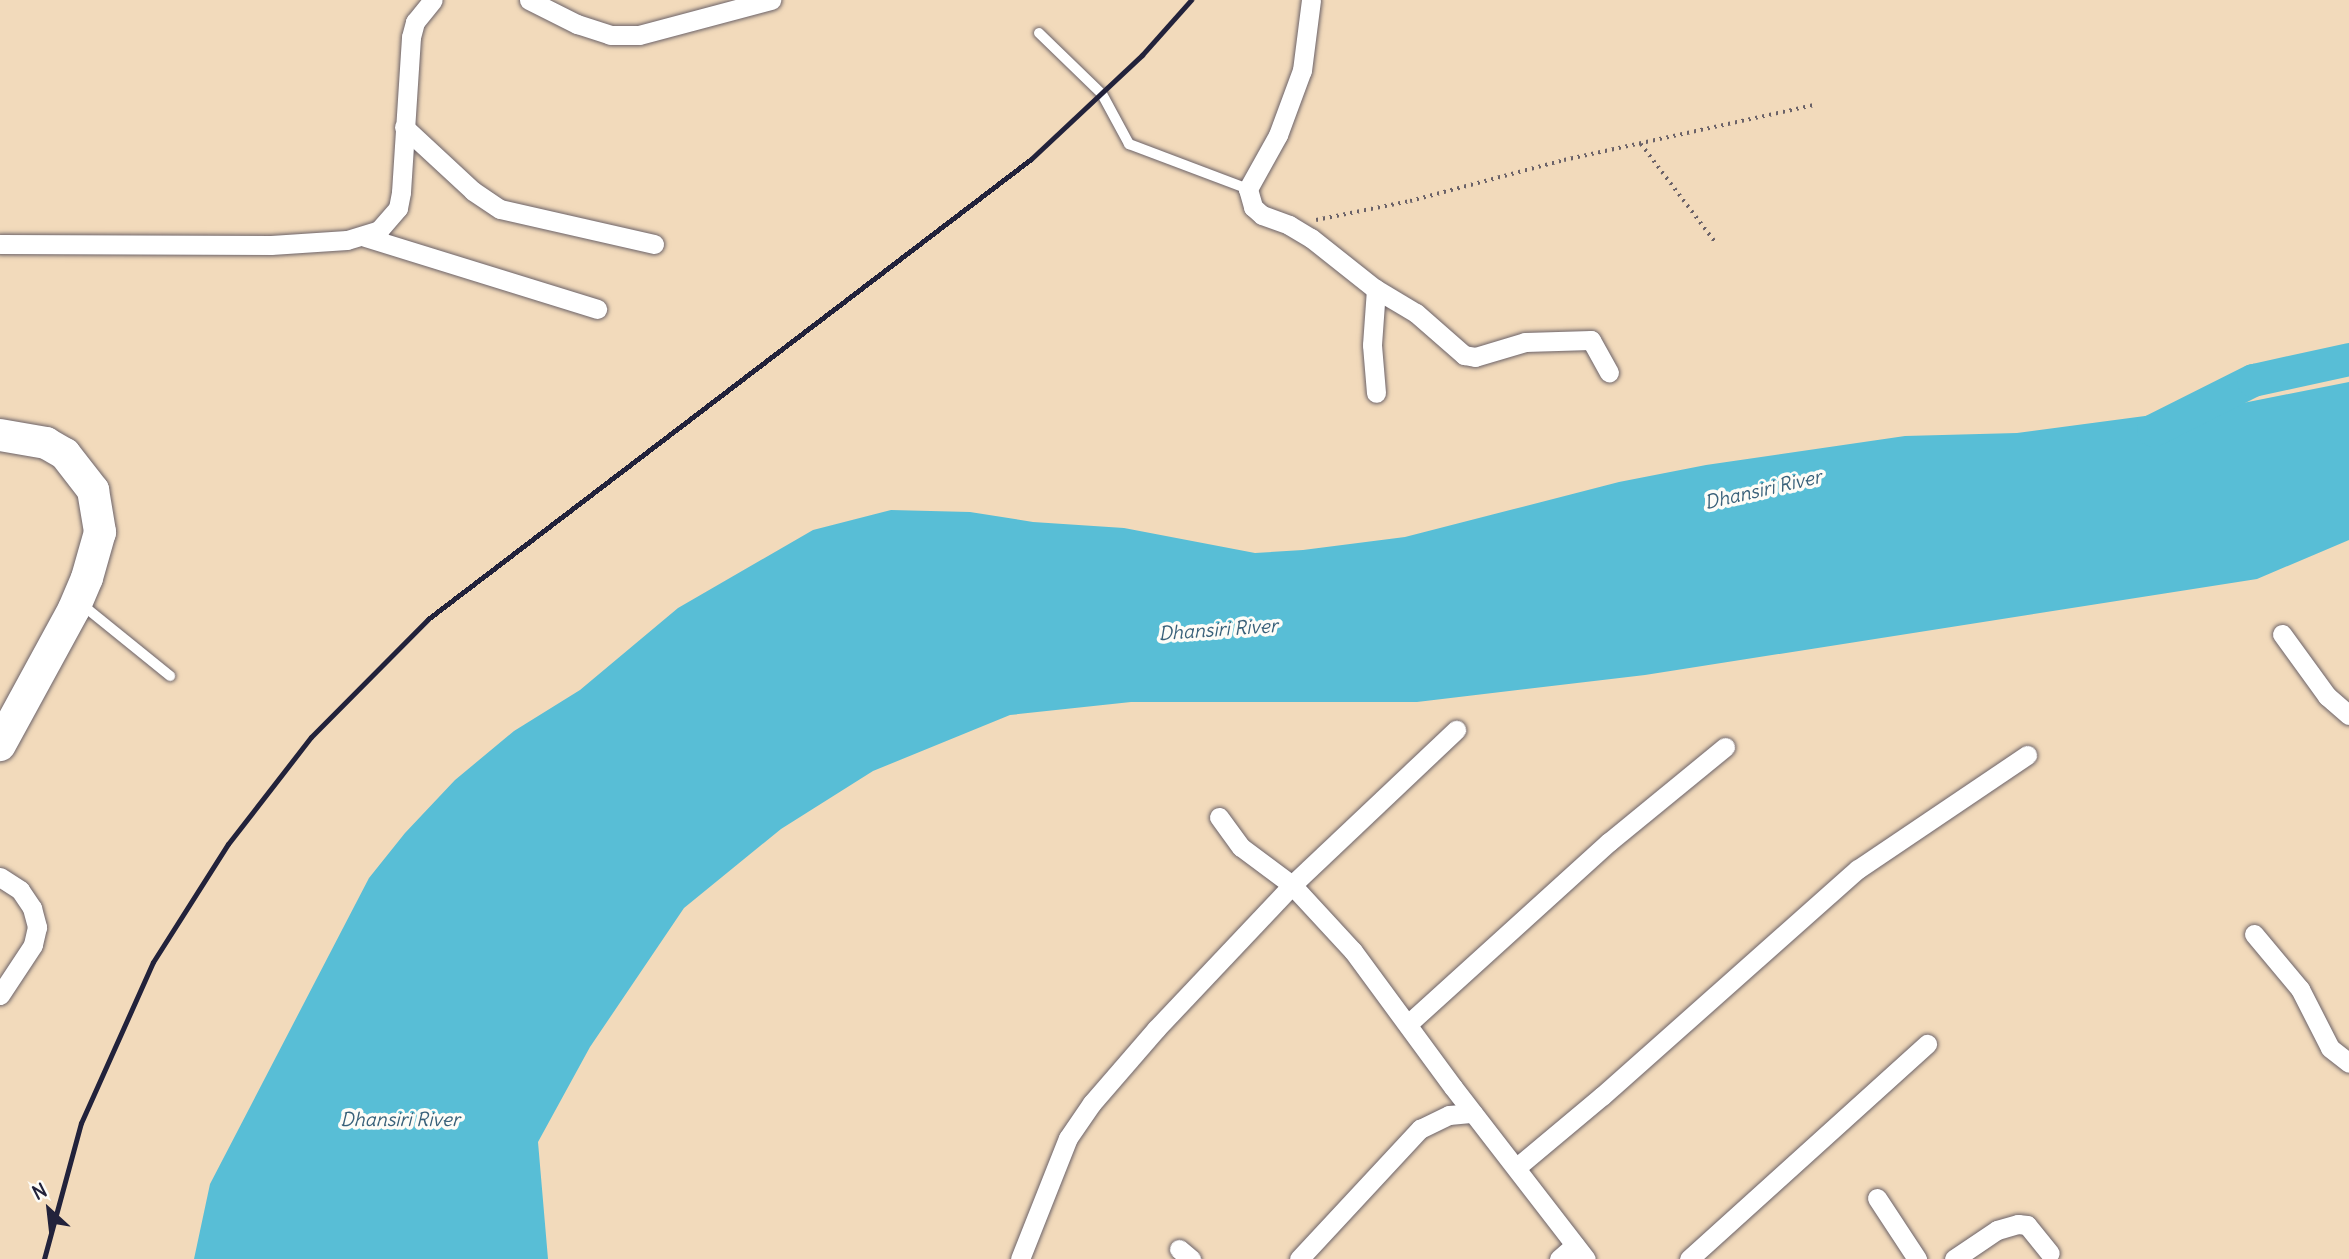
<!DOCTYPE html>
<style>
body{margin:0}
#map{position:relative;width:2349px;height:1259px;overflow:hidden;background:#f2dabb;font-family:Delius,sans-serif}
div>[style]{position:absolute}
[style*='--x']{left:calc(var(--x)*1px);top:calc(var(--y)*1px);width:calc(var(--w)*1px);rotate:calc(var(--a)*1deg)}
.water>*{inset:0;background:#58bed6}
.river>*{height:33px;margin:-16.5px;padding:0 16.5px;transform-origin:16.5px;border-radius:16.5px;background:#58bed6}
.path>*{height:3.5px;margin-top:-1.75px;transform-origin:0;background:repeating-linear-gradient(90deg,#6b6268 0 2px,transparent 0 7px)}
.roads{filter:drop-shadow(0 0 2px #6b6268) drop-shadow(0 0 2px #6b6268)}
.service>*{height:10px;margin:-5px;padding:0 5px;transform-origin:5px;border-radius:5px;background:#fff}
.minor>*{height:19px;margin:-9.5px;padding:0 9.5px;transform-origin:9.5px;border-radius:9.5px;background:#fff}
.trunk>*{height:32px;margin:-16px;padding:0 16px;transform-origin:16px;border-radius:16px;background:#fff}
.rail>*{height:5px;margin:-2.5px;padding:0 2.5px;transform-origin:2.5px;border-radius:2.5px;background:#22223b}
span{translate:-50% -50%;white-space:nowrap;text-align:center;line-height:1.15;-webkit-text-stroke:7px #fdfcf7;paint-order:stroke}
.water-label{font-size:19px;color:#386079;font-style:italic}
.north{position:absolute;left:14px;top:1175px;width:70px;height:70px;-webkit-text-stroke:5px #fdfcf7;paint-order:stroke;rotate:333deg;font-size:19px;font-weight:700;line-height:28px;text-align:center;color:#22223b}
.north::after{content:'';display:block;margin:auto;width:24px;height:32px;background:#22223b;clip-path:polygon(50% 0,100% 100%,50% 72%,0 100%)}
</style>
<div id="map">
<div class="water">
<div style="clip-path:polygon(2349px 382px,2349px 540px,2257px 579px,1645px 675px,1417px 702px,1131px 702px,1010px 715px,873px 771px,781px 829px,684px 908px,590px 1047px,538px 1142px,548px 1259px,194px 1259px,210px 1184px,369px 878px,405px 833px,455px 780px,514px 731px,580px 690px,678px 608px,813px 530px,891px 510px,970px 512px,1033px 522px,1124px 528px,1255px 553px,1303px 550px,1405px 537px,1619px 482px,1706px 465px,1905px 436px,2017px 433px,2243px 403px)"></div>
</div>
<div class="river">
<div style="--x:2153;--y:430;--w:112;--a:-26.6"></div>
<div style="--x:2253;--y:380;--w:98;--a:-12.3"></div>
</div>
<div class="path">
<div style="--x:1641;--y:144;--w:124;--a:52.9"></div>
<div style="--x:1316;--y:220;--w:96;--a:-11.4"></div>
<div style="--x:1410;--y:201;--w:159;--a:-14.9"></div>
<div style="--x:1564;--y:160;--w:257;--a:-12.4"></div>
</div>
<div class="roads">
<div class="service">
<div style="--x:1039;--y:33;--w:88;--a:44.1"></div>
<div style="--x:1102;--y:94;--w:57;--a:61.6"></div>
<div style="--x:1129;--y:144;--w:127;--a:20.7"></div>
<div style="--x:80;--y:603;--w:116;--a:39"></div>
</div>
<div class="minor">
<div style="--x:529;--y:0;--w:54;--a:26.6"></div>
<div style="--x:577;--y:24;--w:35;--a:18"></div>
<div style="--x:610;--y:35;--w:29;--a:0"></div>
<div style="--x:639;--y:35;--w:137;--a:-14.9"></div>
<div style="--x:1311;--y:0;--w:71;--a:97.3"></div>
<div style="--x:1302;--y:70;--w:69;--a:110.3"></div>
<div style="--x:1278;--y:135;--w:62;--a:119.1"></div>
<div style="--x:1248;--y:189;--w:19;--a:74"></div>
<div style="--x:1253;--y:207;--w:12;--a:42"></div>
<div style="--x:1262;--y:215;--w:29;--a:20"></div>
<div style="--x:1289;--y:225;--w:26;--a:31"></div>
<div style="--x:1311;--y:238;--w:80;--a:38.4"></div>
<div style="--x:1374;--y:288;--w:49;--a:30.8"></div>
<div style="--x:1416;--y:313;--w:64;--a:41.2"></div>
<div style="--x:1464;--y:355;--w:11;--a:10"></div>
<div style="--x:1475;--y:357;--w:52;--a:-16.7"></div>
<div style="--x:1525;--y:342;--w:66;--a:-1.7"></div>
<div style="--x:1591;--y:340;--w:37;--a:61"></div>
<div style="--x:404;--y:127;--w:94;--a:42.8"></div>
<div style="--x:473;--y:191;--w:32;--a:34"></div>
<div style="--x:500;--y:209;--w:158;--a:12.8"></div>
<div style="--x:365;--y:237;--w:243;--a:17.2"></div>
<div style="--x:0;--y:244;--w:271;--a:0.2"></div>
<div style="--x:271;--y:245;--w:76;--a:-3.8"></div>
<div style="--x:347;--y:240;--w:34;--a:-17"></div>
<div style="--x:379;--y:230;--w:29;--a:-49"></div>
<div style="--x:398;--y:208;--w:16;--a:-79"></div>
<div style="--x:401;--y:192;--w:155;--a:-86.3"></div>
<div style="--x:411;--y:37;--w:16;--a:-75"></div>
<div style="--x:415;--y:22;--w:28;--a:-51"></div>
<div style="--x:1376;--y:289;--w:56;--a:94.1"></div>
<div style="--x:1372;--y:345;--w:48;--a:85.2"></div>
<div style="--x:2282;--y:634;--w:77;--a:54"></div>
<div style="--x:2327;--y:696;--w:29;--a:41"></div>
<div style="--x:1219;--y:817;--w:37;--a:54"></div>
<div style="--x:1241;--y:847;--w:64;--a:36.7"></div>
<div style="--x:1292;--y:885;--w:90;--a:47.3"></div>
<div style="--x:1353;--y:951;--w:169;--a:53.7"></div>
<div style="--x:1453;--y:1087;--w:217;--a:52.3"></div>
<div style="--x:0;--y:877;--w:24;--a:33"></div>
<div style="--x:20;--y:890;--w:22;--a:56"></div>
<div style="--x:32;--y:908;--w:20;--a:75"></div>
<div style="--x:37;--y:927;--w:18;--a:103"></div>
<div style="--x:33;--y:945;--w:60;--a:123.4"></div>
<div style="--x:2254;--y:934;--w:72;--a:50.1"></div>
<div style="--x:2300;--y:989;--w:66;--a:63"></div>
<div style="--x:2330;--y:1048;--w:24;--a:38"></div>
<div style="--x:1408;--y:1024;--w:271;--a:-42.2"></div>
<div style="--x:1609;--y:842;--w:150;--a:-39.3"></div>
<div style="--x:1517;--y:1167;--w:111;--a:-39.9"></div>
<div style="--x:1602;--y:1096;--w:342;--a:-41.6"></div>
<div style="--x:1858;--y:869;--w:204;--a:-34"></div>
<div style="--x:1877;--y:1198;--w:73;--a:56.7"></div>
<div style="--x:1179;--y:1249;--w:16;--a:40"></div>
<div style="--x:1020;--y:1259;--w:130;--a:-68.4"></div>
<div style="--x:1068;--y:1138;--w:42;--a:-55.6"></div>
<div style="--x:1092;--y:1103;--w:98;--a:-49.1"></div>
<div style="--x:1156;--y:1029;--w:198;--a:-46.6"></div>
<div style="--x:1292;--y:885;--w:226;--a:-43.4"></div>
<div style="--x:1299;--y:1259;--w:178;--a:-47.1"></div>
<div style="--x:1420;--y:1129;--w:32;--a:-26"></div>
<div style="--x:1449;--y:1115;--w:24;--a:-5"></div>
<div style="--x:1559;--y:1259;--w:21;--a:-41"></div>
<div style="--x:1689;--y:1259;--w:321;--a:-42.1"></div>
<div style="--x:1954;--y:1259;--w:52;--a:-34"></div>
<div style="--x:1997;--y:1230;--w:22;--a:-16"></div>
<div style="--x:2018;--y:1224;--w:9;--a:6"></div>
<div style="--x:2027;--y:1225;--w:36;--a:51"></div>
</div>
<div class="trunk">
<div style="--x:0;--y:435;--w:47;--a:9.9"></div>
<div style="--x:46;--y:443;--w:22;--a:30"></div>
<div style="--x:65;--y:454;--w:46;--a:52.1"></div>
<div style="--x:93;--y:490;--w:43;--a:80.5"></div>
<div style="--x:100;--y:532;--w:48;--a:105.8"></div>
<div style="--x:87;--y:578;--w:34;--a:113"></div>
<div style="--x:74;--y:609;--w:155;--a:118.6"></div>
</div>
</div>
<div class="rail">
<div style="--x:44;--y:1259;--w:141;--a:-74.8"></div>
<div style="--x:81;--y:1123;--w:176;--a:-65.9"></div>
<div style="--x:153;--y:962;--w:140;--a:-57.6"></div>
<div style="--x:228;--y:844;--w:135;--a:-52.2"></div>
<div style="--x:311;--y:737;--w:166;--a:-45.2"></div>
<div style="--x:428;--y:619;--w:758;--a:-37.34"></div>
<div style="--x:1031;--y:159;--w:152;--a:-43.1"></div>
<div style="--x:1142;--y:55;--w:74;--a:-48.3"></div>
</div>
<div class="water-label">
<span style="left:1763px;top:490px;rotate:-13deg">Dhansiri River</span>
<span style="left:1218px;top:630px;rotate:-4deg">Dhansiri River</span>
<span style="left:400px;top:1120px">Dhansiri River</span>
</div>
<div class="north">N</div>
</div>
